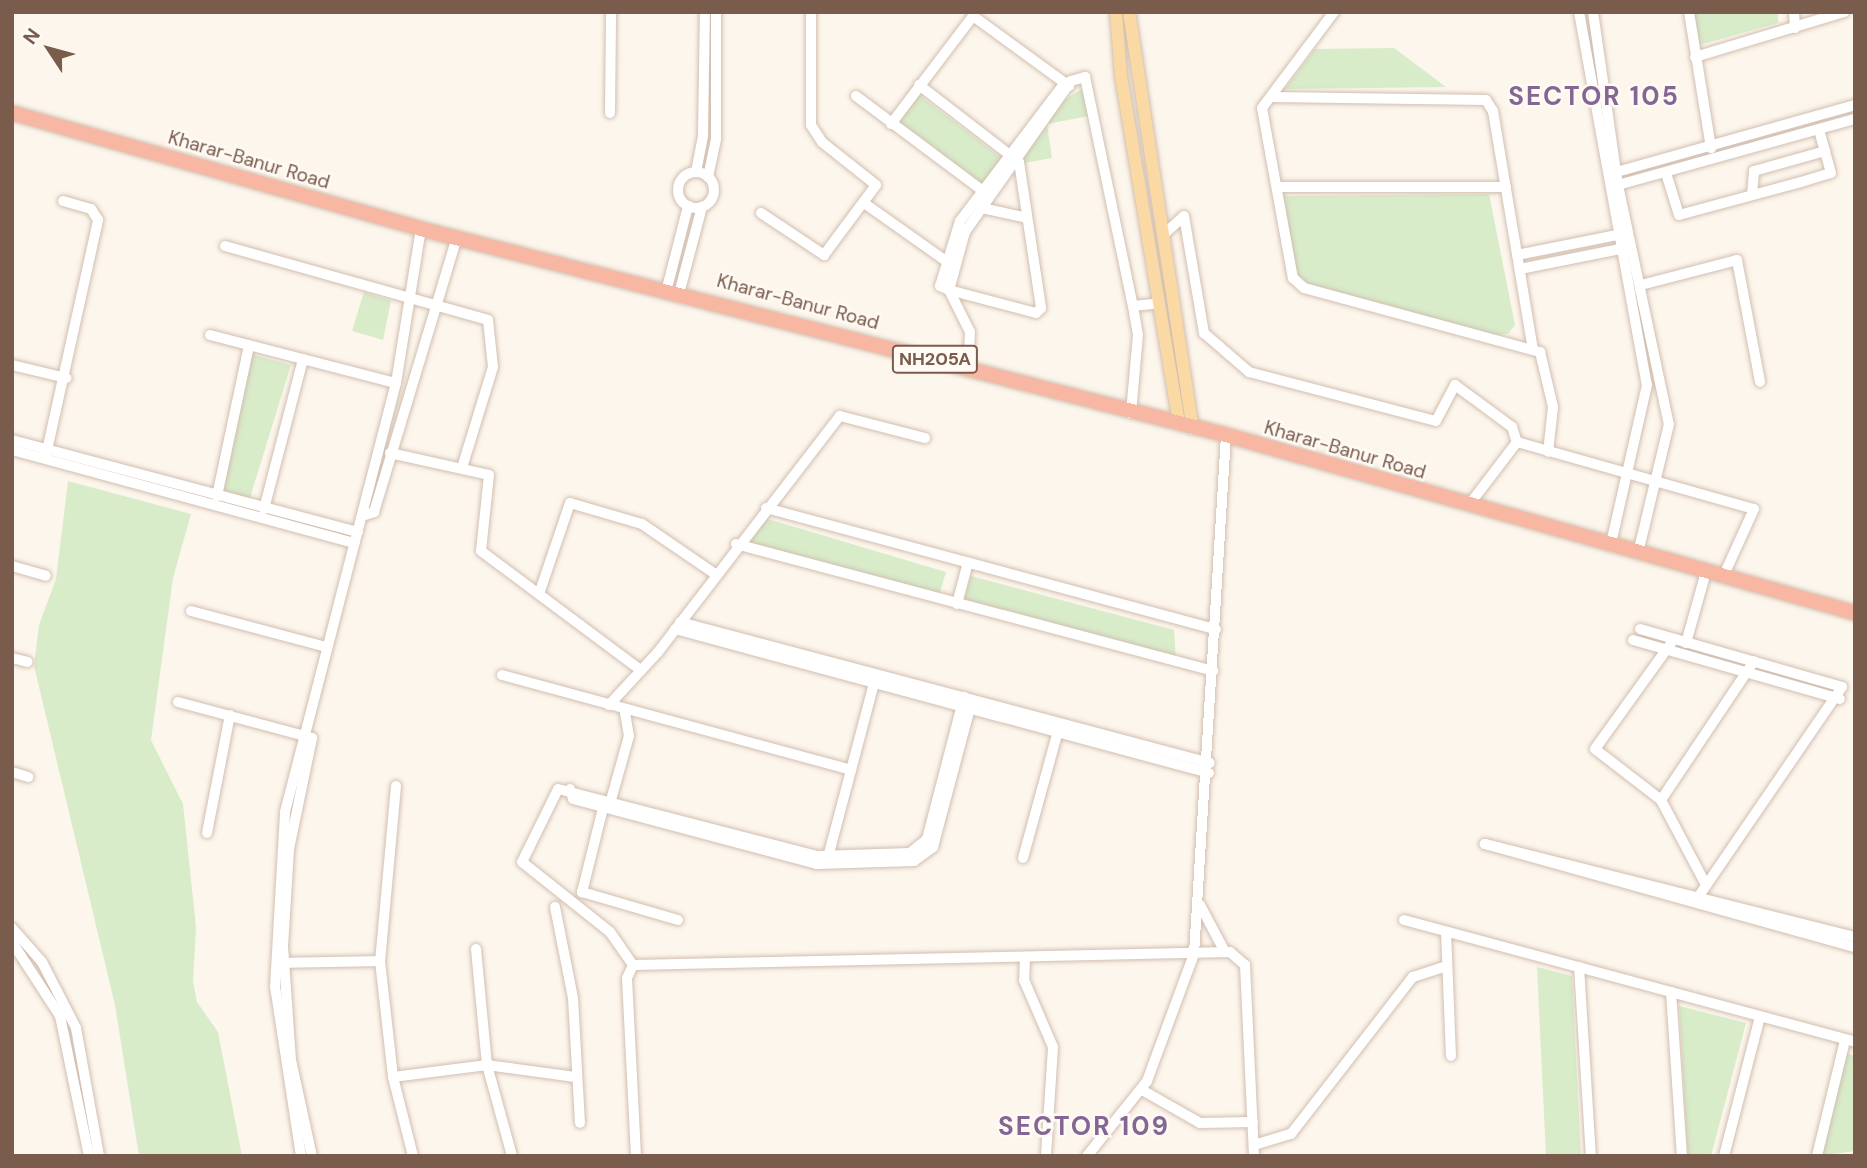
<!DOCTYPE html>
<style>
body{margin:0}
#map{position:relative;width:1867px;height:1168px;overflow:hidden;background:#fdf6ec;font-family:"DM Sans",sans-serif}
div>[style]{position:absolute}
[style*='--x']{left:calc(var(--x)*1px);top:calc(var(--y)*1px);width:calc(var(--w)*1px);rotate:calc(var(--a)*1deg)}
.green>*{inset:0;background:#d8ecc9}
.roads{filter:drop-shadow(0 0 2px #d1beb0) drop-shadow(0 0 2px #d1beb0)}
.minor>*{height:10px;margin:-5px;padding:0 5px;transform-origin:5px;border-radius:5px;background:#fff}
.minor>.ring{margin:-5px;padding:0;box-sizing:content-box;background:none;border:10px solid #fff;border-radius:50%}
.major>*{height:12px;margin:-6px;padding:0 6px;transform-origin:6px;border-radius:6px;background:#fbd9a5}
.highway>*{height:14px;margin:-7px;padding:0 7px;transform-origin:7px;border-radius:7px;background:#f7b7a3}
span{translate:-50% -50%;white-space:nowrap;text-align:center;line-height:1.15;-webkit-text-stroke:5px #fffaf3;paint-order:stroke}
.shield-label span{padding:2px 5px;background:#fffaf3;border:2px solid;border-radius:5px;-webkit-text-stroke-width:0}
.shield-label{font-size:18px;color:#7a5c4d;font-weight:700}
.street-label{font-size:19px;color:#7a5c4d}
.district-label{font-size:26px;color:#846695;font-weight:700;letter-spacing:2px}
.frame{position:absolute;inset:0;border:14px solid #7a5c4d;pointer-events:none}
.north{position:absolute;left:14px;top:14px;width:70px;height:70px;-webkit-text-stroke:5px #fffaf3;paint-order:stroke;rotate:306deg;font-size:19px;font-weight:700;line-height:28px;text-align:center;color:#7a5c4d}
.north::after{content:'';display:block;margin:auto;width:24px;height:32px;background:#7a5c4d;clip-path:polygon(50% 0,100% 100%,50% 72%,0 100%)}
</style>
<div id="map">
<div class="green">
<div style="clip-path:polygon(1692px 12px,1778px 12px,1778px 23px,1692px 47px)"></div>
<div style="clip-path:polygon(1394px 48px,1446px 87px,1285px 89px,1315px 49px)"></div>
<div style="clip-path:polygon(1084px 88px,1089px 116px,1047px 124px,1052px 158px,1019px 164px,1064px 100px)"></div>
<div style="clip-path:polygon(919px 95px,1002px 158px,982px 185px,898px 123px)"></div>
<div style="clip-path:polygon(1489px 194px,1515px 325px,1508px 334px,1489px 335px,1292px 279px,1281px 196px)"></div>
<div style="clip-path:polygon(364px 292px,391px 301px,383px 340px,352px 331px)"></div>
<div style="clip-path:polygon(247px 353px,291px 365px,249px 501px,220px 493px)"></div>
<div style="clip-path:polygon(68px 481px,191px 514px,173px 578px,151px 740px,183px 804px,196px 927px,193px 981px,197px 1002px,218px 1032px,242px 1156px,139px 1156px,115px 1005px,34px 666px,39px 625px,56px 579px)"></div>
<div style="clip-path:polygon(761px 517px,946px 572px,938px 599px,741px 540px)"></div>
<div style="clip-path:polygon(971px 576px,1174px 630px,1176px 660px,963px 603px)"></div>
<div style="clip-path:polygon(1537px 967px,1572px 976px,1581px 1156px,1546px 1156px)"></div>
<div style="clip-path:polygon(1679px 1006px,1746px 1023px,1711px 1156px,1688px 1156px)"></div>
<div style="clip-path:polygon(1845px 1053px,1855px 1056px,1855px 1151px,1820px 1156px)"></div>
</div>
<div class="roads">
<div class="minor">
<div style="--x:1334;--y:12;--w:120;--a:126.9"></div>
<div style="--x:1262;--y:108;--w:173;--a:79.7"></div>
<div style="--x:1293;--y:278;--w:15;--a:42"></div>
<div style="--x:1304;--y:288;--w:245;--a:15.2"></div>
<div style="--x:1540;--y:352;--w:57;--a:76.7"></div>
<div style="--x:1553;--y:407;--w:45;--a:96.3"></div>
<div style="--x:1579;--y:12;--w:379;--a:79.7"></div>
<div style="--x:1647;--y:385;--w:163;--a:102.8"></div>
<div style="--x:1593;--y:12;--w:175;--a:81.8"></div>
<div style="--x:1618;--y:185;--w:244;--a:78"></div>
<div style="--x:1669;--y:424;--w:133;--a:103.5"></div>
<div style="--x:1689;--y:12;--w:138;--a:80.8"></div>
<div style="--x:1794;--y:12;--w:16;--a:86"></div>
<div style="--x:1695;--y:57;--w:156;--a:-16.8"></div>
<div style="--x:1071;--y:81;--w:184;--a:125.1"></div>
<div style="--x:965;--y:232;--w:60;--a:105.4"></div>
<div style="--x:949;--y:290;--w:10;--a:-156"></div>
<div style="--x:940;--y:286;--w:68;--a:-72.9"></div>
<div style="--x:960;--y:221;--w:167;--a:-52.8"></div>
<div style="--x:1061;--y:88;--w:12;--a:-35"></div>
<div style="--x:1071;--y:81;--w:15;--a:-16"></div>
<div style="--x:1085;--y:77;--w:234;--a:78.2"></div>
<div style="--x:919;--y:85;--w:126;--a:37.6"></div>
<div style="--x:1019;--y:162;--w:148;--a:81.4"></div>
<div style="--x:1041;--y:308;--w:7;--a:135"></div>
<div style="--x:1036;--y:313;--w:90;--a:-165.2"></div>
<div style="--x:949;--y:290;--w:47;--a:63.4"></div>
<div style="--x:970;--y:332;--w:37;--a:93"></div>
<div style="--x:856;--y:96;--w:164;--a:36.8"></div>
<div style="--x:1271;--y:97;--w:215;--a:0.8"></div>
<div style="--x:1486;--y:100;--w:13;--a:58"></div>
<div style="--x:1493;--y:111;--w:241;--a:80.5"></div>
<div style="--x:610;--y:113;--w:101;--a:-89.4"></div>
<div style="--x:891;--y:124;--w:136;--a:-52.8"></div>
<div style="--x:973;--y:16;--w:119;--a:36.1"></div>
<div style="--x:696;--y:172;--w:38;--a:-79"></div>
<div style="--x:703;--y:135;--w:123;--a:-89.1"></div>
<div class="ring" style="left:678px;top:172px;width:26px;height:26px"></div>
<div style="--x:1613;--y:173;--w:251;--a:-15.7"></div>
<div style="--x:1666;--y:173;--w:44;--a:72.8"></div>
<div style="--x:1679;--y:215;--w:126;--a:-15.1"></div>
<div style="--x:1801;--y:182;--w:31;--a:-17"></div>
<div style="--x:1831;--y:173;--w:45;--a:-105.6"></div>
<div style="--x:708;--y:177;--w:39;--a:-78"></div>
<div style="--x:716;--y:139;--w:127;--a:-90"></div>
<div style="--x:1618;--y:185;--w:246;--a:-15.6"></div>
<div style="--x:1278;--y:187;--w:228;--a:0"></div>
<div style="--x:1752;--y:195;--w:24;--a:-85"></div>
<div style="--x:1754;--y:171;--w:74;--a:-15.7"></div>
<div style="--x:864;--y:203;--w:100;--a:35.3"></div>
<div style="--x:982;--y:208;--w:46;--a:12.5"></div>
<div style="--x:761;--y:213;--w:76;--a:33.7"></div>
<div style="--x:824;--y:255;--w:87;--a:-53.4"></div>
<div style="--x:876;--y:185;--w:69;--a:-141.5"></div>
<div style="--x:822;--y:142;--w:20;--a:-123"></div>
<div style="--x:811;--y:125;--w:113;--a:-90"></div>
<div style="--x:1163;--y:235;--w:28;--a:-42"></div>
<div style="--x:1184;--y:216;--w:119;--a:80.3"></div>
<div style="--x:1204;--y:333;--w:60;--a:40.9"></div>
<div style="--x:1249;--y:372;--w:193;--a:14.7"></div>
<div style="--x:1436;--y:421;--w:41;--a:-62.2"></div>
<div style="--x:1455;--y:385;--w:71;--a:36.4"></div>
<div style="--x:1512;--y:427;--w:16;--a:72"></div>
<div style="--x:1517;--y:442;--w:246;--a:15.8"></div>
<div style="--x:1754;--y:509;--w:75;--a:114.5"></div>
<div style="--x:225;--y:246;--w:273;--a:15.7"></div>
<div style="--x:488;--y:320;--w:47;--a:83.9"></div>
<div style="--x:493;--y:367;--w:106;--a:107.1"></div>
<div style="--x:1517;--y:255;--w:102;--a:-11.3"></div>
<div style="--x:1520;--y:269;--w:102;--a:-11.3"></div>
<div style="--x:1641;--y:285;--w:99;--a:-14.6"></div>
<div style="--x:1737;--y:260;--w:124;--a:79.3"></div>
<div style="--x:667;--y:288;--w:85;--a:-75.6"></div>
<div style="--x:680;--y:290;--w:86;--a:-75.2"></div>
<div style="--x:210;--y:335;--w:192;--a:14.5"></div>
<div style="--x:12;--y:365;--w:56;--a:13.5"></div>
<div style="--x:1131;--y:413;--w:78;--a:-84.9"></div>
<div style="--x:1138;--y:335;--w:29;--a:-100"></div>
<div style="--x:1133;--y:306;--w:27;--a:-6"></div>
<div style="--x:12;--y:440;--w:358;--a:14.9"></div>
<div style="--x:12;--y:450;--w:355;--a:15.2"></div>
<div style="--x:390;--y:453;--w:101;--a:12.5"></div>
<div style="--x:489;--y:475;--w:76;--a:96"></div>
<div style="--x:481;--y:551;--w:196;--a:36.7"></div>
<div style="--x:46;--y:455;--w:241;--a:-77.5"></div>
<div style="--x:98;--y:220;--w:13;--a:-122"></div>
<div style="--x:91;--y:209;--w:29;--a:-164"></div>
<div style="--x:217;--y:496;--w:154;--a:-78"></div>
<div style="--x:1469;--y:505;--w:79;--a:-52.7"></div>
<div style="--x:766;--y:508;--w:466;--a:15.1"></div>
<div style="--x:264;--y:509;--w:155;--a:-75.4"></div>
<div style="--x:362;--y:516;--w:13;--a:-18"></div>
<div style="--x:374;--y:512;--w:287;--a:-73.2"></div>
<div style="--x:736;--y:544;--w:494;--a:14.9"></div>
<div style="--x:12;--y:566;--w:35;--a:16"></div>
<div style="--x:539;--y:594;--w:96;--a:-71.2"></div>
<div style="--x:570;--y:503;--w:75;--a:16.3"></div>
<div style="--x:642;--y:524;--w:88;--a:34.4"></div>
<div style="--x:957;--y:604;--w:43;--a:-75.3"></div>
<div style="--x:191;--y:611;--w:140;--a:14.9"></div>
<div style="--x:680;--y:622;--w:548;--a:14.9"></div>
<div style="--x:675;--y:629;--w:553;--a:15.09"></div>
<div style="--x:1640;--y:629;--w:210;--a:16"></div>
<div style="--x:1842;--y:687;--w:253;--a:124.4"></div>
<div style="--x:1633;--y:640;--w:215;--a:15.9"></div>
<div style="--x:1686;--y:643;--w:74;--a:-74.3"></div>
<div style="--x:12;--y:658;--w:16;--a:14"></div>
<div style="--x:502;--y:675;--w:362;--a:15.2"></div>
<div style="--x:178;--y:702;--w:139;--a:15"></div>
<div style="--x:312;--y:738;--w:113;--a:101.7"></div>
<div style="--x:289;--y:849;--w:97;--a:93.5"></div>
<div style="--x:283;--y:946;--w:114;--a:86"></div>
<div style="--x:291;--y:1060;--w:98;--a:77.7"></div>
<div style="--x:609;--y:705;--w:72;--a:-47.2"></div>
<div style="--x:658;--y:652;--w:298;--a:-52.4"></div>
<div style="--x:840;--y:416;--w:88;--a:14.5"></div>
<div style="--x:12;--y:772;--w:17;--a:17"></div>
<div style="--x:396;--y:786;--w:176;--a:95.2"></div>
<div style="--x:380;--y:961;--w:117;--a:83.6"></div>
<div style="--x:393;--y:1077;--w:81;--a:75.8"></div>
<div style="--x:570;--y:789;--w:10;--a:73"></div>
<div style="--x:573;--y:799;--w:253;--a:14.9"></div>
<div style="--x:817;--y:864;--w:97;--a:-1.8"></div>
<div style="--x:914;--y:861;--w:24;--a:-36"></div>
<div style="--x:933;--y:847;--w:148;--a:-75.1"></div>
<div style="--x:611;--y:800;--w:66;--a:-74.3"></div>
<div style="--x:629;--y:736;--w:27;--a:-100"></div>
<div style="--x:1661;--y:800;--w:83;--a:-142.3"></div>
<div style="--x:1595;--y:749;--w:135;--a:-54.3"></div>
<div style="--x:603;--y:808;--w:87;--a:104"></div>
<div style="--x:582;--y:892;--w:100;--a:16.3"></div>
<div style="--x:207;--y:833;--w:120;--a:-79"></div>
<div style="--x:1023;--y:858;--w:136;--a:-74.6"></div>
<div style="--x:827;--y:861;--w:188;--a:-75.2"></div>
<div style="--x:1706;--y:885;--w:96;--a:-117.9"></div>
<div style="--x:1661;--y:800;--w:167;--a:-56.2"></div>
<div style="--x:1200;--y:905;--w:53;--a:62"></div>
<div style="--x:555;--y:907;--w:93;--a:78.8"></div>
<div style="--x:573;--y:998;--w:125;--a:86.8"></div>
<div style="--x:1404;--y:920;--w:467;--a:15.1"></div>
<div style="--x:12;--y:928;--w:45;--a:48.6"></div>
<div style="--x:42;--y:962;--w:74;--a:62.7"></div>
<div style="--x:76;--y:1028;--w:130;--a:79.8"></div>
<div style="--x:1446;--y:932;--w:124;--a:87.7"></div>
<div style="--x:1855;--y:937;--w:382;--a:-165.9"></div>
<div style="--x:1485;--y:844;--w:384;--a:15.6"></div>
<div style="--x:12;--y:942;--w:88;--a:57"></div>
<div style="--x:60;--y:1016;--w:143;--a:78.3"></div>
<div style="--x:476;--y:949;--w:117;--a:84.6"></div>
<div style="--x:487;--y:1065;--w:94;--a:74.6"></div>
<div style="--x:1025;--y:957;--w:23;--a:92"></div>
<div style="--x:1024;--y:980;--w:73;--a:66.6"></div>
<div style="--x:1053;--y:1047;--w:109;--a:93.7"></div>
<div style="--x:279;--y:963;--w:101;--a:-1.1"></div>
<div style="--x:633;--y:965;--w:40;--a:-124.9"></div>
<div style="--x:610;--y:932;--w:112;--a:-141.5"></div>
<div style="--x:522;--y:862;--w:81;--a:-63.7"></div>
<div style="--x:558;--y:789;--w:268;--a:14.5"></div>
<div style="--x:818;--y:856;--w:92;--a:-1.9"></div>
<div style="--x:910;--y:853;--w:22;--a:-39"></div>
<div style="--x:927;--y:839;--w:147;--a:-75.4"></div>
<div style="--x:1579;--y:967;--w:189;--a:86.4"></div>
<div style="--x:1671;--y:992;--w:164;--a:86.2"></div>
<div style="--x:393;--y:1077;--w:95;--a:-7.3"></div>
<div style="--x:487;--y:1065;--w:89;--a:7.8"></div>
<div style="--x:1142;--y:1090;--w:67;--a:29.6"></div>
<div style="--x:1200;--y:1123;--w:53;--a:-1.1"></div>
<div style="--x:1254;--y:1145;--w:39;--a:-17"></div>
<div style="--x:1291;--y:1134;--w:199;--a:-52.2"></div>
<div style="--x:1413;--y:977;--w:36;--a:-18"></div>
<div style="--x:301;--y:1156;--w:171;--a:-98.7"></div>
<div style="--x:275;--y:987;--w:175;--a:-86.7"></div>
<div style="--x:285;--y:812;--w:443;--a:-75.5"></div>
<div style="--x:396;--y:383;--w:156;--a:-80.8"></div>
<div style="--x:636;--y:1156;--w:178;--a:-92.9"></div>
<div style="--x:627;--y:978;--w:14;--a:-65"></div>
<div style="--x:633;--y:965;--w:597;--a:-1.25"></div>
<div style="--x:1230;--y:952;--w:20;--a:41"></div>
<div style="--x:1245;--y:965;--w:191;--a:87.3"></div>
<div style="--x:1087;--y:1156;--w:96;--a:-51.3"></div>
<div style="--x:1147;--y:1081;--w:135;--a:-69.7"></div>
<div style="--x:1194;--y:954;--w:520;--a:-86.47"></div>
<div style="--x:1724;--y:1156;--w:144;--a:-75.5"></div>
<div style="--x:1817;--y:1156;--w:119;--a:-76.4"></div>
</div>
<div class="major">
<div style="--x:1116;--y:12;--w:64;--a:85.5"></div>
<div style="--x:1121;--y:76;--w:353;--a:80.5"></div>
<div style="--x:1129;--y:12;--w:421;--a:81.3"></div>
</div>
<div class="highway">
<div style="--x:12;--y:113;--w:425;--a:15.8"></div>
<div style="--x:421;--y:229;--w:831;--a:14.35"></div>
<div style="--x:1226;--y:435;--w:654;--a:15.8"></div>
</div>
</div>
<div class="shield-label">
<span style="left:935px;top:359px">NH205A</span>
</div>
<div class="street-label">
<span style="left:249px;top:160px;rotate:16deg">Kharar-Banur Road</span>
<span style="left:798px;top:302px;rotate:15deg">Kharar-Banur Road</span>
<span style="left:1345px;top:450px;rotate:16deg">Kharar-Banur Road</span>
</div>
<div class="district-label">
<span style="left:1594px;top:97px">SECTOR 105</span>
<span style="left:1084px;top:1127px">SECTOR 109</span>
</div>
<div class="frame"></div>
<div class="north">N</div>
</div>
